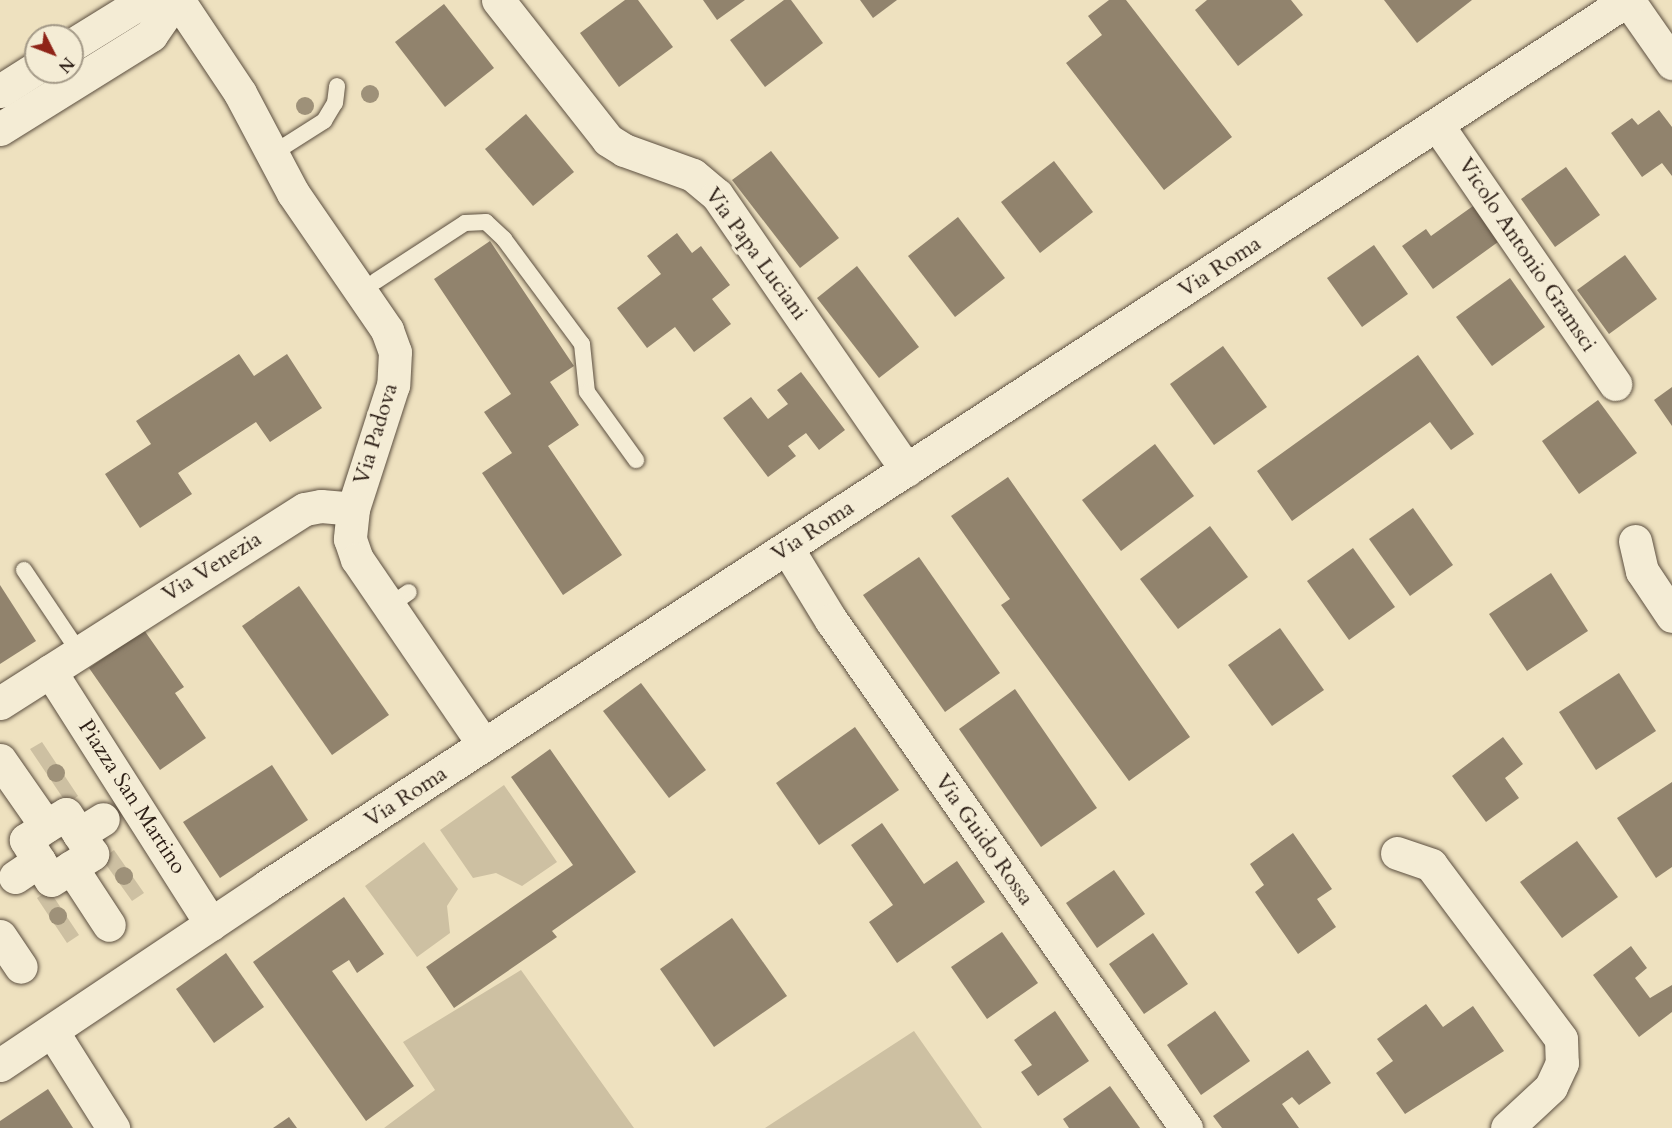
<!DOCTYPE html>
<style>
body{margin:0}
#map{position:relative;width:1672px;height:1128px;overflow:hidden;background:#eee1bf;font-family:Cardo,serif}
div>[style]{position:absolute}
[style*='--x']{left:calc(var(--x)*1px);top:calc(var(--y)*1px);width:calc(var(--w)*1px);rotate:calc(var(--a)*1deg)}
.green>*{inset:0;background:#cdc0a2}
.building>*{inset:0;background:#91836d}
.roads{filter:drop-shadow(0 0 2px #5c4f40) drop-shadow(0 0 2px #5c4f40)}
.lane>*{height:16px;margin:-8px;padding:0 8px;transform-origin:8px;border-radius:8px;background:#f4ecd5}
.street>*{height:33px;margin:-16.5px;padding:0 16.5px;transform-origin:16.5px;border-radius:16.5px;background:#f4ecd5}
.secondary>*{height:33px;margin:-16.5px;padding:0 16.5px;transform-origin:16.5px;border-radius:16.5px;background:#f4ecd5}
.trees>*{width:18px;height:18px;margin:-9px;border-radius:50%;background:#9e9179}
span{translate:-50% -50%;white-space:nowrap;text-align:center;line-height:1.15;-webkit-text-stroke:6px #f4ecd5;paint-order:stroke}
.street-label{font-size:22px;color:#2c1e15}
.north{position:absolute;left:24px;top:24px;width:60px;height:60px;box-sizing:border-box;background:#f4ecd5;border:2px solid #a49a88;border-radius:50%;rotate:132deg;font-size:16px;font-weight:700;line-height:24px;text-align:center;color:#2c1e15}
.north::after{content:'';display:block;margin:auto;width:21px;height:27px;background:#8f2418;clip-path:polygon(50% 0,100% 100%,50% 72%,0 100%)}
</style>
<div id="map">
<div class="green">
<div style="clip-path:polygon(42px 742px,78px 796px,67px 804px,30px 749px)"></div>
<div style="clip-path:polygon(504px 785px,557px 862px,522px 886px,496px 873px,473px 878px,440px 830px)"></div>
<div style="clip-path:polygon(424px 842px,458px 889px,447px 906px,450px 933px,417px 957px,365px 886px)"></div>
<div style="clip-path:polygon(114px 850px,144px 893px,132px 901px,102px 859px)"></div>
<div style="clip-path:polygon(49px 890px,79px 935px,67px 943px,37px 898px)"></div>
<div style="clip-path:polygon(521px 970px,634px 1128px,384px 1128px,435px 1090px,403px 1042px)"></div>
<div style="clip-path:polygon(914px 1031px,982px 1128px,765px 1128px)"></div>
</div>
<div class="building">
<div style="clip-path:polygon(625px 0,638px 0,673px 47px,619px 87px,580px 33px)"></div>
<div style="clip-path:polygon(703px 0,745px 0,717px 20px)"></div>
<div style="clip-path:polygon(784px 0,791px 0,823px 43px,765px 87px,730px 40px)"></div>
<div style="clip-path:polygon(860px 0,897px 0,873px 18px)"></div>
<div style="clip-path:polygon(1109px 0,1126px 0,1232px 137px,1164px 190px,1066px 63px,1102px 35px,1088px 16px)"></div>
<div style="clip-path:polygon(1207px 0,1291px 0,1303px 15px,1238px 66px,1195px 10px)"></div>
<div style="clip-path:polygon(1384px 0,1472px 0,1417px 43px)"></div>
<div style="clip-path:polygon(444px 4px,494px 68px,445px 107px,395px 42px)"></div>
<div style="clip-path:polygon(1659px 110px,1672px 127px,1672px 176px,1662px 163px,1642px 177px,1611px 133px,1632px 118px,1638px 125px)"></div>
<div style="clip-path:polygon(526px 114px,574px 172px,533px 206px,485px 149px)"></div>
<div style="clip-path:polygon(771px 151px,839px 238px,800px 268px,732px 180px)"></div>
<div style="clip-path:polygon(1054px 161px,1093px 212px,1040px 253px,1001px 202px)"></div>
<div style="clip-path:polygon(1566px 167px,1600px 215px,1555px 247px,1521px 199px)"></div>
<div style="clip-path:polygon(1473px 206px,1498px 242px,1433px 289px,1402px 246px,1426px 229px,1431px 236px)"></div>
<div style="clip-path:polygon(958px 217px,1005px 278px,955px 317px,908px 256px)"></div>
<div style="clip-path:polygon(677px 233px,692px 253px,701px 246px,730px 285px,712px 299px,731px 324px,694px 352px,675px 327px,647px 348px,617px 308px,661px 274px,647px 256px)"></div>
<div style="clip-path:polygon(490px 241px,574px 366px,550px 382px,579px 425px,548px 446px,622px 555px,563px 595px,482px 473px,512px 453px,484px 412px,511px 394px,434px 279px)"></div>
<div style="clip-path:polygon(1374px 245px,1408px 294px,1362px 327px,1327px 278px)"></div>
<div style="clip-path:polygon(1625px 255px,1657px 299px,1609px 334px,1577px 290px)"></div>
<div style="clip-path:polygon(857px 266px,919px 347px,879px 378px,817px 298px)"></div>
<div style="clip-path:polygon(1510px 278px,1545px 327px,1492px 366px,1456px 317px)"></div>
<div style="clip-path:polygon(1223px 346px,1267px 407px,1214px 445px,1170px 384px)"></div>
<div style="clip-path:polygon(239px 354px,254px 376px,287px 354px,322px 408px,270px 442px,256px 422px,178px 473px,192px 494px,140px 528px,105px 474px,151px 444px,136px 421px)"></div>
<div style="clip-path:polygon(1418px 355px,1474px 434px,1451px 450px,1430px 422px,1292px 521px,1257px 471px)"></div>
<div style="clip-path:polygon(801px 372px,845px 430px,819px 450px,806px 433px,788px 446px,796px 456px,768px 477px,723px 418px,751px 397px,768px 419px,788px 404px,777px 390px)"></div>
<div style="clip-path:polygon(1672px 387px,1672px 426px,1654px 400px)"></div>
<div style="clip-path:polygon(1598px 400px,1637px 453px,1579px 494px,1542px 441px)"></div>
<div style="clip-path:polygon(1155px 444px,1194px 496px,1121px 551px,1082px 500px)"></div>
<div style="clip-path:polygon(1008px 477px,1190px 737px,1129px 781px,1001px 605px,1010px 599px,951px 516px)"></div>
<div style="clip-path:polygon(1413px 508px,1453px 565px,1410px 596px,1369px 539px)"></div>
<div style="clip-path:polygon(1210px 526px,1248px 577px,1178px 629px,1140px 579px)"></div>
<div style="clip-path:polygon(1353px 548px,1395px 607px,1349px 640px,1307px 581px)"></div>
<div style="clip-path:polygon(919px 557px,1000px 673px,945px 712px,863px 595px)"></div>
<div style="clip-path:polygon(1551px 573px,1588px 631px,1527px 671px,1489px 614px)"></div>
<div style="clip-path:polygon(0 585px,36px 641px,0 664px)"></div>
<div style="clip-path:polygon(299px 586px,389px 715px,332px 755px,242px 626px)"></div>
<div style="clip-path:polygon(1280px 628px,1324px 690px,1272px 726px,1228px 665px)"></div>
<div style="clip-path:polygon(144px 630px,184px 687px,175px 693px,206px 738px,160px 770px,89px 668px)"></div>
<div style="clip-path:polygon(1619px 673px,1656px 731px,1596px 770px,1559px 712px)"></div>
<div style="clip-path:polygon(641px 683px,706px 770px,669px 798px,603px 711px)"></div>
<div style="clip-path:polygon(1015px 689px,1097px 808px,1041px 847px,959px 729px)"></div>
<div style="clip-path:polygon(855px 727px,899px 790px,819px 845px,776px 783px)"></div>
<div style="clip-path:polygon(1503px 737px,1523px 764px,1505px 778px,1519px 798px,1486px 822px,1452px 776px)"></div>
<div style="clip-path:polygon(550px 749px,636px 872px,552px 931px,557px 937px,454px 1008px,426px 967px,573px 865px,511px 777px)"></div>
<div style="clip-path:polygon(272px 765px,308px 820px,220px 878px,183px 822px)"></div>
<div style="clip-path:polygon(1672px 782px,1672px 867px,1656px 878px,1617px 818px)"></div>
<div style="clip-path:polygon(882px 823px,924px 884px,957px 861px,985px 902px,897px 963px,869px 922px,893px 905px,851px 845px)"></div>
<div style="clip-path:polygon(1293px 833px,1332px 889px,1317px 899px,1336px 927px,1298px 954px,1255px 892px,1264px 885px,1250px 864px)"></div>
<div style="clip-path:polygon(1577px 841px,1618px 897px,1562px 938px,1520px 882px)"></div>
<div style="clip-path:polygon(1114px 870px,1145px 914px,1097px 948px,1066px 903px)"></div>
<div style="clip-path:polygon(344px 897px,384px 954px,357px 973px,349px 960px,332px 971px,414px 1086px,366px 1121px,253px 962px)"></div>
<div style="clip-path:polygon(732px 918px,787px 996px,714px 1047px,660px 969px)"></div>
<div style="clip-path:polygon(1002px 932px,1038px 983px,987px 1019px,951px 967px)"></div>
<div style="clip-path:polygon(1153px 933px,1188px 984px,1144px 1014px,1109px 964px)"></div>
<div style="clip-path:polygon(1631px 946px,1647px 968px,1635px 978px,1650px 998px,1672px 985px,1672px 1012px,1639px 1037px,1593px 975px)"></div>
<div style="clip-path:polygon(226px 953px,264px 1007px,214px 1043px,176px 989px)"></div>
<div style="clip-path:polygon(1426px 1004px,1443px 1027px,1473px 1006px,1504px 1051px,1405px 1114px,1376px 1073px,1393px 1061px,1377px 1039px)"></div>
<div style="clip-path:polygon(1055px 1011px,1089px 1061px,1038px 1096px,1021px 1072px,1032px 1065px,1014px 1040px)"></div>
<div style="clip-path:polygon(1215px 1011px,1250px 1061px,1201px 1095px,1167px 1045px)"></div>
<div style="clip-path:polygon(1308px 1050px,1331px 1083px,1299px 1105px,1292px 1097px,1282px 1104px,1299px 1128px,1222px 1128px,1213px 1116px)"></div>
<div style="clip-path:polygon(1110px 1086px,1140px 1128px,1069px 1128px,1063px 1119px)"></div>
<div style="clip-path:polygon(48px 1089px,73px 1128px,0 1128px,0 1121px)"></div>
<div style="clip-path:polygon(289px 1117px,297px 1128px,273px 1128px)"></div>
</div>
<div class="roads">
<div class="lane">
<div style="--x:272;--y:154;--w:62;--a:-32.4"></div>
<div style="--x:324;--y:121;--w:21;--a:-59"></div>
<div style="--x:335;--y:103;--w:17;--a:-83"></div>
<div style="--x:376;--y:281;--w:106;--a:-33.1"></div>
<div style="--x:465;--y:223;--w:21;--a:-3"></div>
<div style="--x:486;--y:222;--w:25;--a:43"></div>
<div style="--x:504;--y:239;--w:131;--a:53.4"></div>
<div style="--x:582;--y:344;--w:48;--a:84.1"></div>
<div style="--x:587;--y:392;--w:84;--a:54.2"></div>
<div style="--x:24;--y:570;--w:99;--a:56.1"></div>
<div style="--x:389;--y:606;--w:24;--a:-35"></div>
</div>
<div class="street">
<div style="--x:178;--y:0;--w:112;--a:56.3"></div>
<div style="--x:240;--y:93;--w:113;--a:62.1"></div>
<div style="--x:293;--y:193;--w:166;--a:55.5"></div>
<div style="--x:387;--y:330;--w:23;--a:70"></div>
<div style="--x:395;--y:352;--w:33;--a:93"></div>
<div style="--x:393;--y:385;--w:130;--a:107.9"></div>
<div style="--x:353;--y:509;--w:30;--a:96"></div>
<div style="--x:350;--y:539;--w:21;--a:71"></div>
<div style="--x:357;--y:559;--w:225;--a:55.7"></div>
<div style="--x:498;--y:0;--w:178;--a:51.8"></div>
<div style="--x:608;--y:140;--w:19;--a:32"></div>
<div style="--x:624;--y:150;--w:73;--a:19.9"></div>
<div style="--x:693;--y:175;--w:31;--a:40"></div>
<div style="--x:717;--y:195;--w:334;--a:55.4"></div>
<div style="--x:1628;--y:0;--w:77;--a:55.1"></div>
<div style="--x:72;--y:45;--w:86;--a:-31.7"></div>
<div style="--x:0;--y:91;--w:43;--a:-32.6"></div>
<div style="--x:1438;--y:126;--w:313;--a:55.5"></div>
<div style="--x:0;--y:129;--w:178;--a:-31.9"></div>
<div style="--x:151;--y:35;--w:42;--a:-55.6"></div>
<div style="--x:1635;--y:541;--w:31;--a:77"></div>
<div style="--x:1642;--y:571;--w:54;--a:56.3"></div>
<div style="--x:787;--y:548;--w:84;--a:58.6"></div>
<div style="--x:831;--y:620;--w:620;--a:55.05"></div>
<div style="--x:50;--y:671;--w:300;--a:57.5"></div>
<div style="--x:0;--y:703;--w:361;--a:-32.5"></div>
<div style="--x:305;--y:509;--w:16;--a:-11"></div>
<div style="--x:321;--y:506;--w:32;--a:5"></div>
<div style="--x:0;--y:760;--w:80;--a:55.1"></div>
<div style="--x:1397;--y:853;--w:36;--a:19"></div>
<div style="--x:1431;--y:865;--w:217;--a:53.2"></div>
<div style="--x:1561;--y:1039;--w:24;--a:88"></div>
<div style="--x:1562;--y:1063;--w:26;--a:115"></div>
<div style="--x:1551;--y:1087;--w:60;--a:137"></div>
<div style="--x:39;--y:861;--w:25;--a:-122"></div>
<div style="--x:26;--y:840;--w:24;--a:-35"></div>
<div style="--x:46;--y:826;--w:23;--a:-31"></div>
<div style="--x:66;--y:814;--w:24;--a:57"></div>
<div style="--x:71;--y:867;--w:69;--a:56.8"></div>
<div style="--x:15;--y:877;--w:29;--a:-34"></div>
<div style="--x:39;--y:861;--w:22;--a:58"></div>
<div style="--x:51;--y:880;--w:49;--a:-32.4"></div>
<div style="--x:92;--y:854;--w:24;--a:-123"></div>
<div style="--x:79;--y:834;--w:28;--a:-32"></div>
<div style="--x:0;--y:936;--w:37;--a:56"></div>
<div style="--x:52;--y:1031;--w:115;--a:57.8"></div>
</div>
<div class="secondary">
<div style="--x:0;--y:1065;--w:321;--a:-33.8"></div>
<div style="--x:267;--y:886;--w:1623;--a:-33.08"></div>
</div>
</div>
<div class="trees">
<div style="left:370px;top:94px"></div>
<div style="left:305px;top:106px"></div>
<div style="left:56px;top:773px"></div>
<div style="left:124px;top:876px"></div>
<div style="left:58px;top:916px"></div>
</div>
<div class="street-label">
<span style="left:756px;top:254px;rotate:54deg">Via Papa Luciani</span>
<span style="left:1527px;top:255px;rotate:56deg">Vicolo Antonio Gramsci</span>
<span style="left:1220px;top:267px;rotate:-33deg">Via Roma</span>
<span style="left:376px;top:434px;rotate:-73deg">Via Padova</span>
<span style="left:813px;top:531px;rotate:-33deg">Via Roma</span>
<span style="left:212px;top:567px;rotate:-32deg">Via Venezia</span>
<span style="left:132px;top:797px;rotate:57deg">Piazza San Martino</span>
<span style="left:406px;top:797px;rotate:-33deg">Via Roma</span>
<span style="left:984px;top:840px;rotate:55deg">Via Guido Rossa</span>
</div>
<div class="north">N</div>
</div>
